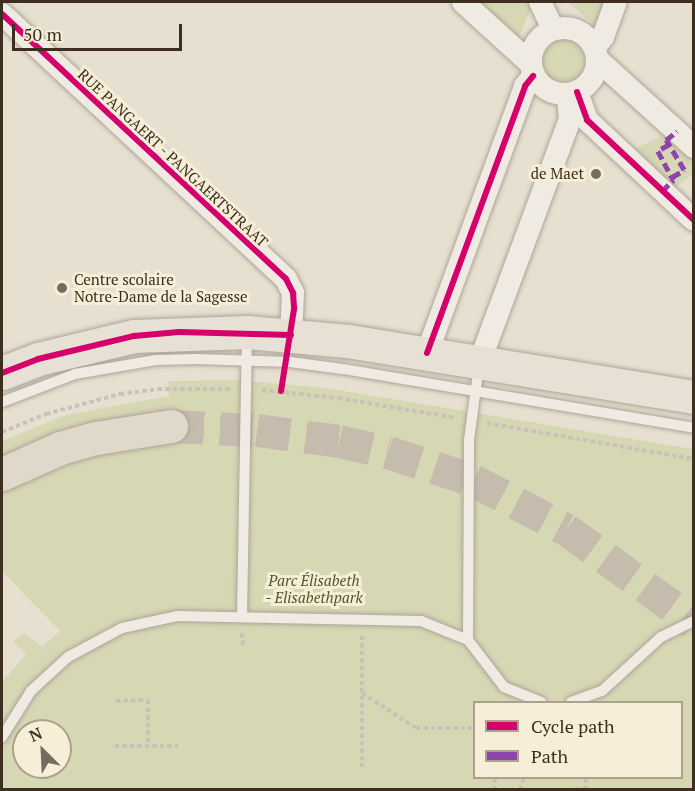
<!DOCTYPE html>
<meta charset="utf-8">
<style>
body{margin:0}
#map{position:relative;width:695px;height:791px;overflow:hidden;background:#e7e0d1;font-family:"PT Serif",serif}
div>[style]{position:absolute}
[style*='--x']{left:calc(var(--x)*1px);top:calc(var(--y)*1px);width:calc(var(--w)*1px);rotate:calc(var(--a)*1deg)}
.green>*{inset:0;background:#d6d7b3}
.round{border-radius:50%}
.trunk-tunnel>*{height:33px;margin-top:-16.5px;transform-origin:0;background:repeating-linear-gradient(90deg,#c5bcae 0 33px,transparent 0 49px)}
.path>*{height:4px;margin-top:-2px;transform-origin:0;background:repeating-linear-gradient(90deg,#c8c2b9 0 4.5px,transparent 0 7.5px)}
.roads{filter:drop-shadow(0 0 2px #ada599) drop-shadow(0 0 2px #ada599)}
.service>*{height:10px;margin:-5px;padding:0 5px;transform-origin:5px;border-radius:5px;background:#efebe3}
.minor>*{height:22px;margin:-11px;padding:0 11px;transform-origin:11px;border-radius:11px;background:#efebe3}
.minor>.ring{margin:-11px;padding:0;box-sizing:content-box;background:none;border:22px solid #efebe3;border-radius:50%}
.primary>*{height:33px;margin:-16.5px;padding:0 16.5px;transform-origin:16.5px;border-radius:16.5px;background:#e6e1d4}
.trunk>*{height:33px;margin:-16.5px;padding:0 16.5px;transform-origin:16.5px;border-radius:16.5px;background:#e0d9cb}
.quiet>*{height:4.5px;margin-top:-2.25px;transform-origin:0;background:repeating-linear-gradient(90deg,#8e44ad 0 9px,transparent 0 13.5px)}
.cycleway>*{height:6px;margin:-3px;padding:0 3px;transform-origin:3px;border-radius:3px;background:#d6006c}
.dots>*{width:16px;height:16px;translate:-50% -50%;box-sizing:border-box;border:3px solid #f7eed8;border-radius:50%}
span{translate:-50% -50%;white-space:nowrap;text-align:center;line-height:1.15;-webkit-text-stroke:6px #f7eed8;paint-order:stroke}
.street-label{font-size:15px;color:#3d2e20}
.poi-label{font-size:15px;color:#3d2e20}
.right{translate:-100% -50%;text-align:right}
.left{translate:0 -50%;text-align:left}
.park-label{font-size:15px;color:#4d5a26;font-style:italic}
.frame{position:absolute;inset:0;border:3px solid #3d2e20;pointer-events:none}
.legend{position:absolute;left:473px;top:701px;width:210px;height:78px;box-sizing:border-box;background:#f7eed8;border:2px solid #ada18e;margin:0;padding:8px 10px;list-style:none;font-size:18px;color:#3d2e20}
.legend li{display:flex;align-items:center;gap:12px;height:30px}
.legend b{width:30px;border:2px solid #ada18e}
.north{position:absolute;left:12px;top:719px;width:60px;height:60px;box-sizing:border-box;background:#f7eed8;border:2px solid #ada18e;border-radius:50%;rotate:336deg;font-size:16px;font-weight:700;line-height:24px;text-align:center;color:#3d2e20}
.north::after{content:'';display:block;margin:auto;width:21px;height:27px;background:#786c5e;clip-path:polygon(50% 0,100% 100%,50% 72%,0 100%)}
.scale{position:absolute;left:12px;top:24px;width:170px;height:27px;box-sizing:border-box;border:3px solid #3d2e20;border-top:0;padding-left:8px;font-size:18px;line-height:21px;white-space:nowrap;color:#3d2e20;-webkit-text-stroke:4px #f7eed8;paint-order:stroke}
</style>
<div id="map">
<div class="green">
<div style="clip-path:polygon(474px 2px,528px 2px,532px 6px,517px 42px)"></div>
<div style="clip-path:polygon(568px 2px,605px 2px,596px 27px)"></div>
<div class="round" style="left:541px;top:39px;width:44px;height:44px"></div>
<div style="clip-path:polygon(668px 133px,693px 156px,693px 174px,673px 189px,632px 150px)"></div>
<div style="clip-path:polygon(evenodd,232px 380px,326px 388px,693px 449px,693px 789px,2px 789px,2px 682px,26px 654px,13px 641px,24px 633px,42px 647px,60px 631px,2px 571px,2px 492px,36px 475px,100px 453px,172px 443px,170px 415px,2px 462px,2px 441px,66px 415px,169px 396px,168px 381px,232px 380px,474px 702px,682px 702px,682px 778px,474px 778px,474px 702px,232px 380px,24px 731px,60px 731px,60px 767px,24px 767px,24px 731px)"></div>
</div>
<div class="trunk-tunnel">
<div style="--x:171;--y:426;--w:86;--a:2.7"></div>
<div style="--x:257;--y:430;--w:83;--a:7.6"></div>
<div style="--x:339;--y:441;--w:50;--a:12.7"></div>
<div style="--x:388;--y:452;--w:89;--a:18.2"></div>
<div style="--x:473;--y:480;--w:105;--a:27.8"></div>
<div style="--x:566;--y:529;--w:158;--a:36"></div>
</div>
<div class="path">
<div style="--x:262;--y:390;--w:76;--a:6"></div>
<div style="--x:338;--y:398;--w:120;--a:9.6"></div>
<div style="--x:487;--y:423;--w:210;--a:9.9"></div>
<div style="--x:2;--y:432;--w:48;--a:-22.2"></div>
<div style="--x:46;--y:414;--w:77;--a:-15.1"></div>
<div style="--x:120;--y:394;--w:38;--a:-7"></div>
<div style="--x:158;--y:389;--w:72;--a:0"></div>
<div style="--x:242;--y:633;--w:15;--a:86"></div>
<div style="--x:362;--y:636;--w:131;--a:90"></div>
<div style="--x:362;--y:693;--w:64;--a:32.9"></div>
<div style="--x:416;--y:728;--w:58;--a:0"></div>
<div style="--x:116;--y:701;--w:32;--a:-2"></div>
<div style="--x:148;--y:700;--w:46;--a:90"></div>
<div style="--x:115;--y:746;--w:63;--a:0"></div>
<div style="--x:495;--y:790;--w:12;--a:-90"></div>
<div style="--x:520;--y:790;--w:13;--a:-72"></div>
<div style="--x:567;--y:790;--w:19;--a:-3"></div>
<div style="--x:586;--y:790;--w:12;--a:-90"></div>
</div>
<div class="roads">
<div class="service">
<div style="--x:2;--y:402;--w:78;--a:-21"></div>
<div style="--x:75;--y:374;--w:82;--a:-9.8"></div>
<div style="--x:156;--y:360;--w:41;--a:-1.4"></div>
<div style="--x:197;--y:359;--w:93;--a:1.8"></div>
<div style="--x:290;--y:362;--w:53;--a:7.5"></div>
<div style="--x:343;--y:369;--w:356;--a:9.5"></div>
<div style="--x:242;--y:617;--w:281;--a:-89"></div>
<div style="--x:468;--y:640;--w:200;--a:-89.7"></div>
<div style="--x:469;--y:440;--w:76;--a:-82.4"></div>
<div style="--x:571;--y:702;--w:33;--a:-20"></div>
<div style="--x:602;--y:691;--w:80;--a:-42.5"></div>
<div style="--x:661;--y:637;--w:37;--a:-26"></div>
<div style="--x:2;--y:737;--w:54;--a:-57.8"></div>
<div style="--x:31;--y:691;--w:50;--a:-42.6"></div>
<div style="--x:68;--y:657;--w:61;--a:-28.2"></div>
<div style="--x:122;--y:628;--w:56;--a:-12.3"></div>
<div style="--x:177;--y:616;--w:244;--a:1.2"></div>
<div style="--x:421;--y:621;--w:51;--a:22"></div>
<div style="--x:468;--y:640;--w:59;--a:52.5"></div>
<div style="--x:504;--y:687;--w:40;--a:22"></div>
</div>
<div class="minor">
<div style="--x:463;--y:2;--w:91;--a:42.3"></div>
<div style="--x:540;--y:2;--w:30;--a:64"></div>
<div style="--x:2;--y:14;--w:388;--a:43"></div>
<div style="--x:286;--y:279;--w:16;--a:63"></div>
<div style="--x:293;--y:293;--w:42;--a:92.7"></div>
<div class="ring" style="left:531px;top:28px;width:44px;height:44px"></div>
<div style="--x:595;--y:47;--w:13;--a:-51"></div>
<div style="--x:603;--y:37;--w:37;--a:-70"></div>
<div style="--x:598;--y:60;--w:130;--a:42.2"></div>
<div style="--x:577;--y:92;--w:30;--a:70"></div>
<div style="--x:587;--y:120;--w:146;--a:43.1"></div>
<div style="--x:427;--y:353;--w:284;--a:-69.8"></div>
<div style="--x:525;--y:86;--w:13;--a:-51"></div>
<div style="--x:480;--y:361;--w:258;--a:-69.6"></div>
<div style="--x:570;--y:119;--w:24;--a:-95"></div>
</div>
<div class="primary">
<div style="--x:2;--y:373;--w:39;--a:-21"></div>
<div style="--x:38;--y:359;--w:99;--a:-13.5"></div>
<div style="--x:134;--y:336;--w:113;--a:-2"></div>
<div style="--x:247;--y:332;--w:101;--a:5.1"></div>
<div style="--x:348;--y:341;--w:351;--a:9.2"></div>
</div>
<div class="trunk">
<div style="--x:2;--y:474;--w:64;--a:-24.1"></div>
<div style="--x:60;--y:448;--w:37;--a:-16"></div>
<div style="--x:96;--y:438;--w:76;--a:-9.1"></div>
</div>
</div>
<div class="quiet">
<div style="--x:669;--y:145;--w:13;--a:151"></div>
<div style="--x:658;--y:151;--w:30;--a:62"></div>
<div style="--x:662;--y:191;--w:16;--a:-45"></div>
<div style="--x:673;--y:180;--w:3;--a:-108"></div>
<div style="--x:672;--y:177;--w:14;--a:-30"></div>
<div style="--x:684;--y:170;--w:35;--a:-121"></div>
<div style="--x:666;--y:140;--w:14;--a:-39"></div>
</div>
<div class="cycleway">
<div style="--x:2;--y:14;--w:388;--a:43"></div>
<div style="--x:286;--y:279;--w:16;--a:63"></div>
<div style="--x:293;--y:293;--w:16;--a:86"></div>
<div style="--x:294;--y:309;--w:83;--a:99"></div>
<div style="--x:577;--y:92;--w:30;--a:70"></div>
<div style="--x:587;--y:120;--w:146;--a:43.1"></div>
<div style="--x:427;--y:353;--w:284;--a:-69.8"></div>
<div style="--x:525;--y:86;--w:13;--a:-51"></div>
<div style="--x:2;--y:373;--w:39;--a:-21"></div>
<div style="--x:38;--y:359;--w:99;--a:-13.5"></div>
<div style="--x:134;--y:336;--w:45;--a:-5.1"></div>
<div style="--x:179;--y:332;--w:112;--a:1.5"></div>
</div>
<div class="dots">
<div style="left:596px;top:174px;background:#786c5e"></div>
<div style="left:62px;top:288px;background:#786c5e"></div>
</div>
<div class="street-label">
<span style="left:173px;top:158px;rotate:43deg">RUE PANGAERT - PANGAERTSTRAAT</span>
</div>
<div class="poi-label">
<span class="right" style="left:584px;top:174px">de Maet</span>
<span class="left" style="left:74px;top:288px">Centre scolaire<br>Notre-Dame de la Sagesse</span>
</div>
<div class="park-label">
<span style="left:314px;top:589px">Parc Élisabeth<br>- Elisabethpark</span>
</div>
<div class="frame"></div>
<ul class="legend">
<li><b style="height:8px;background:#d6006c"></b>Cycle path</li>
<li><b style="height:8px;background:#8e44ad"></b>Path</li>
</ul>
<div class="north">N</div>
<div class="scale">50 m</div>
</div>
